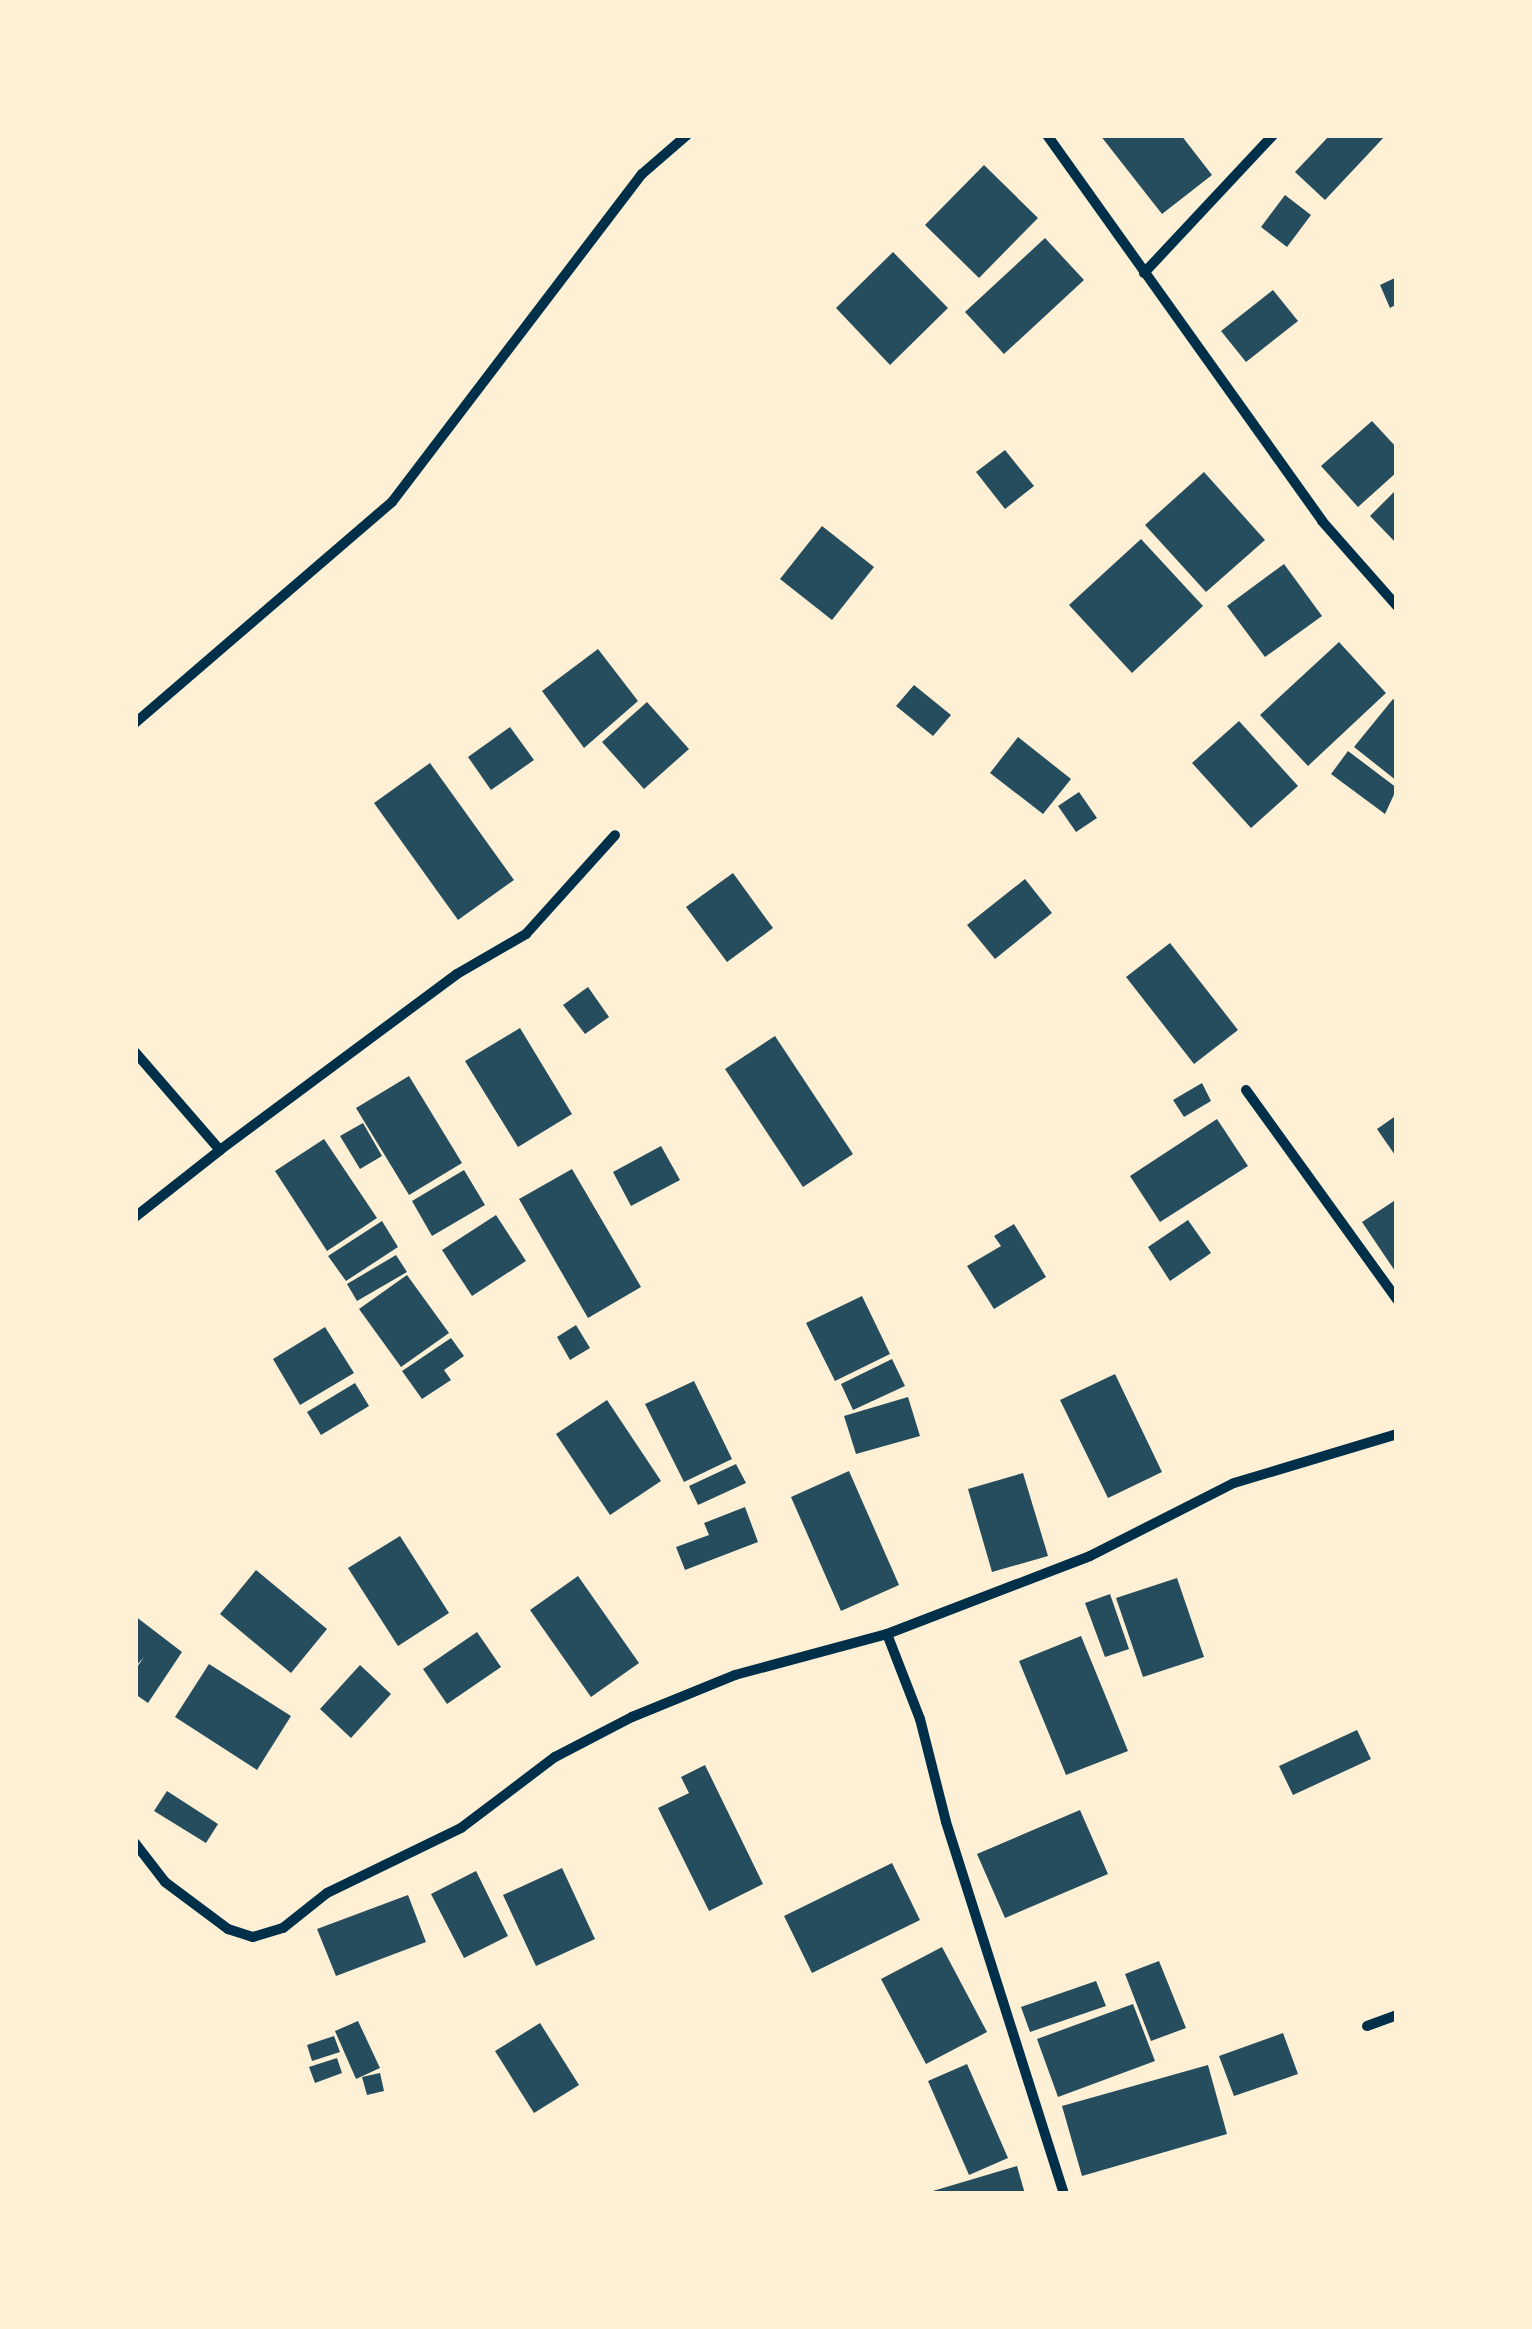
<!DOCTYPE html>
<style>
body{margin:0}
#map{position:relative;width:1532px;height:2329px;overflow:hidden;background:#fdf0d5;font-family:"PT Sans Narrow",sans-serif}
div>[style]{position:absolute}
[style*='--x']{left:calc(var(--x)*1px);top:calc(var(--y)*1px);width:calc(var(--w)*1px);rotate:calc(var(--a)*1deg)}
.building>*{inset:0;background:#264d5e}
.minor>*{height:10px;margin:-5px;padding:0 5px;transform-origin:5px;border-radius:5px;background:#003049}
span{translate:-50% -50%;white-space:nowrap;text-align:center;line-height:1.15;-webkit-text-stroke:8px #fdf0d5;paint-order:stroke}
.frame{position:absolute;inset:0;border:138px solid #fdf0d5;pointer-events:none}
</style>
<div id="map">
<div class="building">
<div style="clip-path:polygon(1100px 135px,1181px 135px,1212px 175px,1162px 214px)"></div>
<div style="clip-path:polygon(1330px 135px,1386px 135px,1325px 200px,1295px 172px)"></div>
<div style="clip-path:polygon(984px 165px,1038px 218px,979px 278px,925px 225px)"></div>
<div style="clip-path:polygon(1285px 195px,1311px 215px,1287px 247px,1261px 227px)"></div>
<div style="clip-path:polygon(1045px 238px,1084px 280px,1004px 354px,965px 312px)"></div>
<div style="clip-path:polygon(893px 252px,948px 308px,890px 365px,836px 308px)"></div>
<div style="clip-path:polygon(1397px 277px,1397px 304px,1390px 308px,1380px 285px)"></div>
<div style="clip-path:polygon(1273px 290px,1298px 321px,1246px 362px,1221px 331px)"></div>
<div style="clip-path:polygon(1372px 421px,1397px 448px,1397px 472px,1358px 507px,1321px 466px)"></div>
<div style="clip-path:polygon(1005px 450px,1034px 486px,1005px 509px,976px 472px)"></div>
<div style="clip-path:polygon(1204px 472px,1265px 540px,1206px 592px,1145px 525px)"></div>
<div style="clip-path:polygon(1397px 489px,1397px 544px,1370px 516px)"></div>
<div style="clip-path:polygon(822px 526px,874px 567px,832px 620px,780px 579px)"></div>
<div style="clip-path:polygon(1141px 539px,1203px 606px,1132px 673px,1069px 605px)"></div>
<div style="clip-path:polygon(1284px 564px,1322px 616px,1265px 657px,1227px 606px)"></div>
<div style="clip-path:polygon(1339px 642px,1386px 693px,1308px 766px,1260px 715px)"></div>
<div style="clip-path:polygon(598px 649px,638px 701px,584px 748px,542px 691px)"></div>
<div style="clip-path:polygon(914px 685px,951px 715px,933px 736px,896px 706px)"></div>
<div style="clip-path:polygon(1393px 699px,1397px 702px,1397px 781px,1354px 747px)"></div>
<div style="clip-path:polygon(647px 702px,689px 749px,644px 789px,602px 742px)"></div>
<div style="clip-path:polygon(1239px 721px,1298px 786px,1251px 828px,1192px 763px)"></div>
<div style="clip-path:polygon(510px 727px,534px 760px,491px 790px,468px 757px)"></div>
<div style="clip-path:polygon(1018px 737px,1071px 779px,1043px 814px,990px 773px)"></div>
<div style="clip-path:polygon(1348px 751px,1397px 788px,1385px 814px,1331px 774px)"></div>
<div style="clip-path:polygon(430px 763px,514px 880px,458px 920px,374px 803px)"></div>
<div style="clip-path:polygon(1079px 792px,1097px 818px,1076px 832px,1058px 806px)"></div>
<div style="clip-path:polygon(733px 873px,773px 928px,727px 962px,686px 907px)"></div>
<div style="clip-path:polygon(1025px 879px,1052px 913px,995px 959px,967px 925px)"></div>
<div style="clip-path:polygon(1170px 943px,1238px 1030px,1194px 1064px,1126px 977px)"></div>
<div style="clip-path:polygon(588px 987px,609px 1017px,585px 1034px,563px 1005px)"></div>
<div style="clip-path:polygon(520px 1028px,572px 1114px,518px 1147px,465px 1061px)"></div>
<div style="clip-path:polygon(775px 1036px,853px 1154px,803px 1187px,725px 1069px)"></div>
<div style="clip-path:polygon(409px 1076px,462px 1163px,409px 1195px,356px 1108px)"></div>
<div style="clip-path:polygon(1202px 1083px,1211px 1101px,1184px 1117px,1173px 1100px)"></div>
<div style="clip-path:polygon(1397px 1115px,1397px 1158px,1377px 1129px)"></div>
<div style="clip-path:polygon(1217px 1119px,1248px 1166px,1160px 1222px,1130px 1176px)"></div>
<div style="clip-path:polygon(363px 1123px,382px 1156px,360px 1169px,340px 1136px)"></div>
<div style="clip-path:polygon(324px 1139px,377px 1218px,327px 1251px,275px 1171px)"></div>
<div style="clip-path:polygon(661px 1146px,680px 1180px,631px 1206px,613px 1172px)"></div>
<div style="clip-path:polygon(572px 1169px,641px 1287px,588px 1318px,519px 1199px)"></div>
<div style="clip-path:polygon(464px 1170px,485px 1205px,432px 1236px,412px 1201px)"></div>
<div style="clip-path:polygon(1397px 1199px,1397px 1274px,1362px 1222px)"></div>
<div style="clip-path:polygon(496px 1215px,526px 1261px,472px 1296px,442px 1250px)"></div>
<div style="clip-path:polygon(1188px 1220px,1211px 1253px,1170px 1281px,1148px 1247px)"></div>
<div style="clip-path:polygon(382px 1221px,398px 1247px,346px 1281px,328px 1256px)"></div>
<div style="clip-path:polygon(1014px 1224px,1046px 1277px,994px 1309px,967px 1266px,1001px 1246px,994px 1236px)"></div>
<div style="clip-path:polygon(396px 1255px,407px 1272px,357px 1301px,347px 1284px)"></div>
<div style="clip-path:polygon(407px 1275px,449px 1333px,401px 1367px,359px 1309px)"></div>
<div style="clip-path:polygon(862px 1296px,890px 1354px,835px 1381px,806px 1323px)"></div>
<div style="clip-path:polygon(576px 1325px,590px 1348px,570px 1360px,557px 1337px)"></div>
<div style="clip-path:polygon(325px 1327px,354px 1373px,300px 1405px,273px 1359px)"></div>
<div style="clip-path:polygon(451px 1338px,464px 1356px,444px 1370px,451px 1380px,422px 1399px,402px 1371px)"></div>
<div style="clip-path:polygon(892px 1359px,905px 1386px,853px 1410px,841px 1384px)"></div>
<div style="clip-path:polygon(1115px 1374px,1162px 1472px,1108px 1498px,1060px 1400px)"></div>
<div style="clip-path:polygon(694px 1381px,732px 1459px,684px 1482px,645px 1404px)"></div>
<div style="clip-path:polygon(355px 1383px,369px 1406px,321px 1435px,307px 1412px)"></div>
<div style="clip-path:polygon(908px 1397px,920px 1436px,856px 1454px,844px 1416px)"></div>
<div style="clip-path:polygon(607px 1400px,661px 1481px,610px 1515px,556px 1434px)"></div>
<div style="clip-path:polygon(736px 1464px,746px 1483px,698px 1505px,689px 1486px)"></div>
<div style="clip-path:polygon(849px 1471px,899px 1585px,841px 1611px,791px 1497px)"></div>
<div style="clip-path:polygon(1023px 1473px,1048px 1556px,992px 1572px,968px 1489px)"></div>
<div style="clip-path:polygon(745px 1507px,758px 1542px,685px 1570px,676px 1547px,709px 1535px,704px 1523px)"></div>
<div style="clip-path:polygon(400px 1536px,449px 1613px,398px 1646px,348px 1568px)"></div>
<div style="clip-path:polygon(256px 1570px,327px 1629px,291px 1673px,220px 1614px)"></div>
<div style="clip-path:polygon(578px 1576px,639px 1663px,591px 1697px,530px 1610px)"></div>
<div style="clip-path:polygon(1177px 1578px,1204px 1657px,1143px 1677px,1116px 1598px)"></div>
<div style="clip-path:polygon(1110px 1594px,1129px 1649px,1105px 1657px,1085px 1603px)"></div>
<div style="clip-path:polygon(135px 1616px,182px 1652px,148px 1703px,135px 1694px,135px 1670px,144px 1657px,135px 1667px)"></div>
<div style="clip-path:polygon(477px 1632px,501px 1667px,447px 1704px,423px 1669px)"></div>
<div style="clip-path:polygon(1081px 1636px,1128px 1751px,1066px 1775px,1019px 1661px)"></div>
<div style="clip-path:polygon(209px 1664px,291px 1716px,257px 1770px,175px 1717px)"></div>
<div style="clip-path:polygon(360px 1665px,391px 1694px,351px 1738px,320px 1709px)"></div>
<div style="clip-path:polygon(1357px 1730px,1371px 1759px,1293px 1795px,1279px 1766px)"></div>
<div style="clip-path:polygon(705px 1765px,763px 1884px,709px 1911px,658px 1808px,689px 1793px,681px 1777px)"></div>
<div style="clip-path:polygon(167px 1791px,218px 1824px,206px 1843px,154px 1811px)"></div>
<div style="clip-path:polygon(1080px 1810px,1108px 1874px,1005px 1918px,977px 1854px)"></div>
<div style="clip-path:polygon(892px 1863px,920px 1920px,812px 1973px,784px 1916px)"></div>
<div style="clip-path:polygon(562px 1868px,595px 1939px,536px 1966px,503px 1895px)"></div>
<div style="clip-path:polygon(476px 1871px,508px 1936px,464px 1958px,431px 1894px)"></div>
<div style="clip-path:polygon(408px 1895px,426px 1942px,336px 1976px,317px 1929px)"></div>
<div style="clip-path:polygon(942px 1947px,987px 2032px,926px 2064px,881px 1979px)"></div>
<div style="clip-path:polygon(1159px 1961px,1186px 2028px,1151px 2041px,1125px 1974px)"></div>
<div style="clip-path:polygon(1096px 1981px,1106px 2006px,1030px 2032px,1021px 2007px)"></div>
<div style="clip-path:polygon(1133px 2004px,1155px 2061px,1058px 2097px,1037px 2039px)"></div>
<div style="clip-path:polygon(358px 2021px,380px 2068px,356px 2079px,335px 2031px)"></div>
<div style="clip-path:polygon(540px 2023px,579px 2085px,534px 2113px,495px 2051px)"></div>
<div style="clip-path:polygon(1283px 2033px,1298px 2074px,1234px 2096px,1219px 2056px)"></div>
<div style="clip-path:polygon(334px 2036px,340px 2052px,312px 2061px,307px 2045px)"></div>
<div style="clip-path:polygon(337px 2058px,342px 2073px,315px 2083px,309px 2067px)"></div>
<div style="clip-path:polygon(967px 2064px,1008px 2158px,969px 2175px,928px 2081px)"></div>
<div style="clip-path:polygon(1208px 2065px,1227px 2134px,1082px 2176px,1062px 2106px)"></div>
<div style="clip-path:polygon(380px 2073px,384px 2091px,367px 2095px,362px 2077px)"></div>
<div style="clip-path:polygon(1017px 2166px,1025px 2194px,926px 2194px,926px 2193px)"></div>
</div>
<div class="minor">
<div style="--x:1047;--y:135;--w:474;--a:54.5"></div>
<div style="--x:1322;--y:521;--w:113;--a:48.6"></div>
<div style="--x:1144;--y:273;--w:189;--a:-46.9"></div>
<div style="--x:135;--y:723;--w:339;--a:-40.7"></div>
<div style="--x:392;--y:502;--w:412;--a:-52.7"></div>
<div style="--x:642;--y:174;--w:60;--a:-40.9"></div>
<div style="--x:135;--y:1052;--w:130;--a:49.1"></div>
<div style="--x:220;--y:1150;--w:295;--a:-36.6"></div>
<div style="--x:457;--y:974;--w:80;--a:-30.1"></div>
<div style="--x:526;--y:934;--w:133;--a:-48"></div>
<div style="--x:1246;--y:1090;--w:258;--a:54.2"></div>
<div style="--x:135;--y:1217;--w:108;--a:-38.2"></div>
<div style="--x:887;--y:1634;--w:217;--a:-21"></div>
<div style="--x:1090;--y:1556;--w:161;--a:-26.9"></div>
<div style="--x:1234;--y:1483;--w:170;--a:-16.7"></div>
<div style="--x:135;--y:1843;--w:49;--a:52.4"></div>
<div style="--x:165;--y:1882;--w:79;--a:36.7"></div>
<div style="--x:228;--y:1929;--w:26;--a:18"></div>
<div style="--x:253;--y:1937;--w:31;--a:-17"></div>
<div style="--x:283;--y:1928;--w:56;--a:-38.5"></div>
<div style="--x:327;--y:1893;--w:149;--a:-25.9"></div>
<div style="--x:461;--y:1828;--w:118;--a:-37.1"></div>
<div style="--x:555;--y:1757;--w:87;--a:-27.5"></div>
<div style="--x:632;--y:1717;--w:111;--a:-22.2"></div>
<div style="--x:735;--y:1675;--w:157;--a:-15.1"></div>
<div style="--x:887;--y:1634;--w:91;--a:68.8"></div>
<div style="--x:920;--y:1719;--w:106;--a:75.8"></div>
<div style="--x:946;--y:1822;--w:390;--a:72.4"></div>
<div style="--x:1367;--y:2026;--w:32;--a:-20"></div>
</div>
<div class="frame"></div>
</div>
